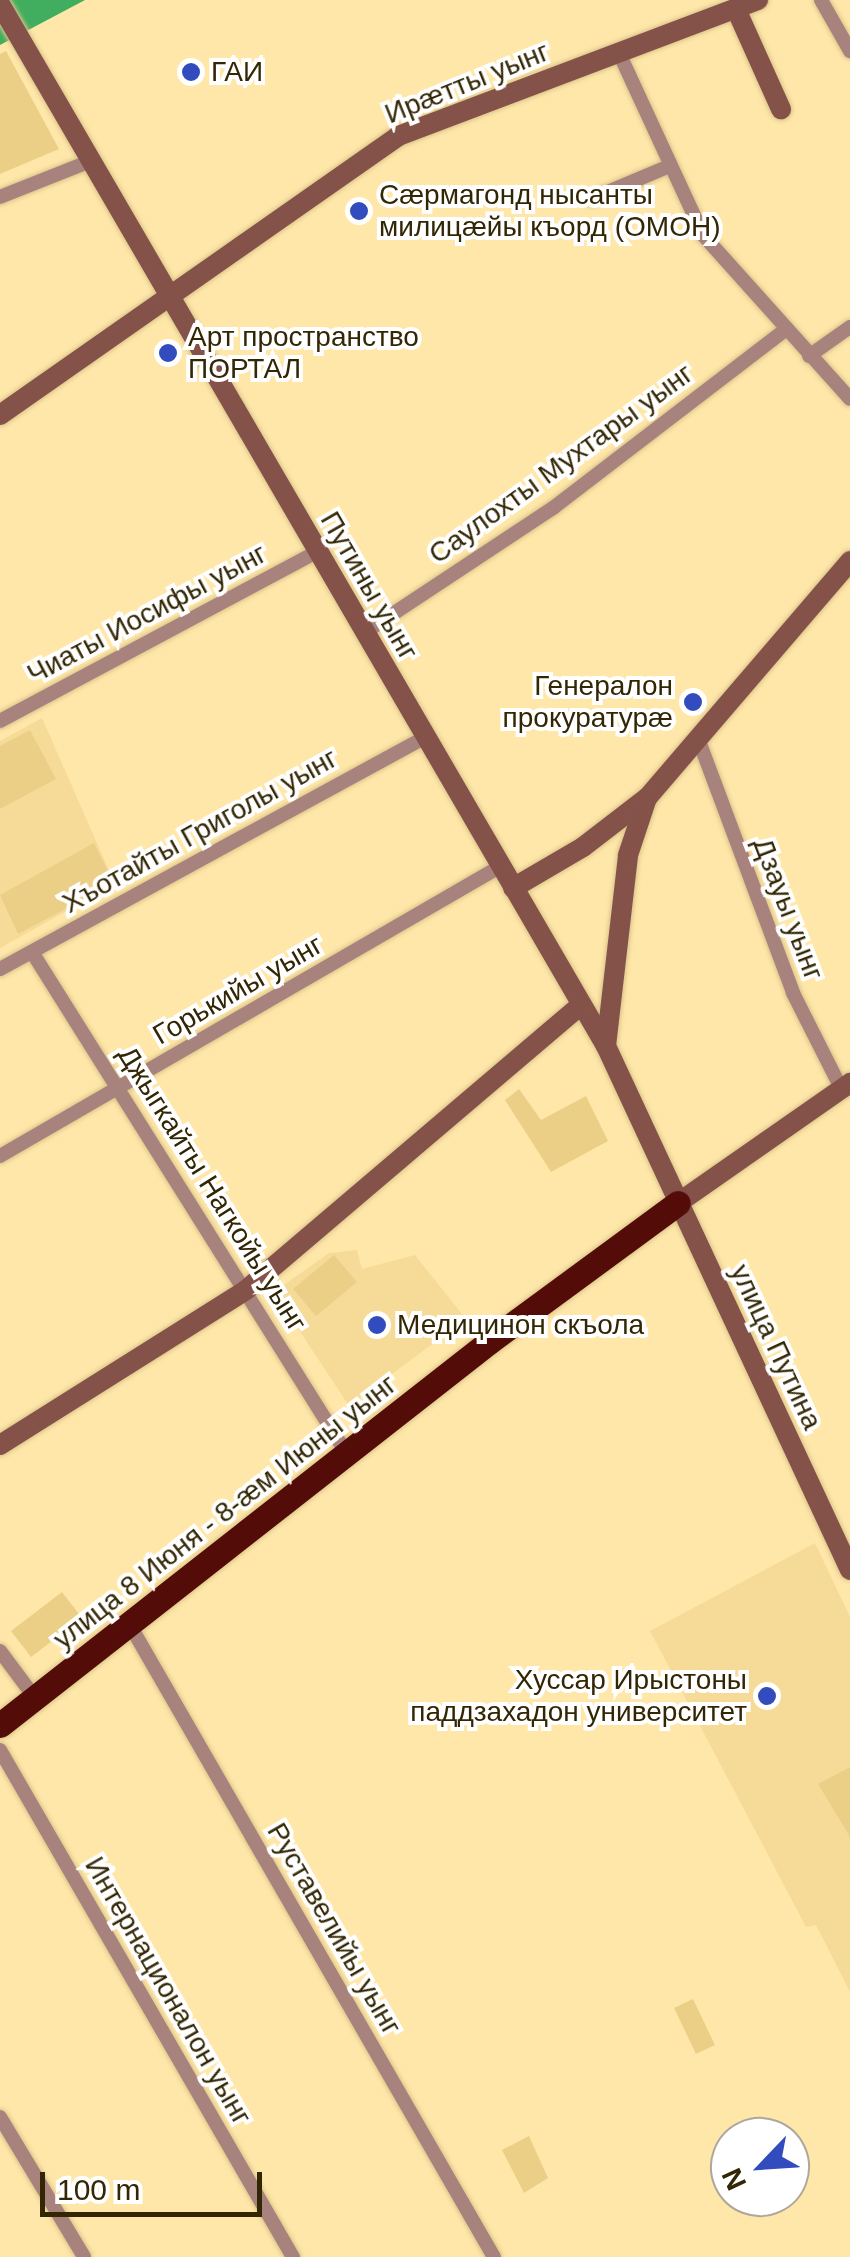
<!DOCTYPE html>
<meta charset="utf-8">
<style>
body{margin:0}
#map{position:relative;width:850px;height:2257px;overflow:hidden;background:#ffe7a9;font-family:Helvetica,sans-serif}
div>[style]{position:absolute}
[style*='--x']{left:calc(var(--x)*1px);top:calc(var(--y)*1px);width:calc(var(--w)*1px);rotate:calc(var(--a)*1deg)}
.built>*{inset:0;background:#f6db98}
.green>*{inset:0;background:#ebcf86}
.water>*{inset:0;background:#41ad5e}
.roads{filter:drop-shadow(0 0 2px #dac48b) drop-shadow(0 0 2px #dac48b)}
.street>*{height:14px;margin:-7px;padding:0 7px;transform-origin:7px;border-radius:7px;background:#a8837d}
.secondary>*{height:20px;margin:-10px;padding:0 10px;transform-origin:10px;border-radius:10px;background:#85524a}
.highway>*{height:25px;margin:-12.5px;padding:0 12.5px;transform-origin:12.5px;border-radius:12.5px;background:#530c07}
.dots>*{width:28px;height:28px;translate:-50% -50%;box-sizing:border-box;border:5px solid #fff;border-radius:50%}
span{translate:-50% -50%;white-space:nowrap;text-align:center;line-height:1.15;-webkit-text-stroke:8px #fff;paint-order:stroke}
.poi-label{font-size:28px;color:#322604}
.left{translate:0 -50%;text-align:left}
.right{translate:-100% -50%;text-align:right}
.street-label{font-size:28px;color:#322604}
.north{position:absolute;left:710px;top:2117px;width:100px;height:100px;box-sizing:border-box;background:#fff;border:2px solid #ada89b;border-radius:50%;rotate:245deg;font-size:28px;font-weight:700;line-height:40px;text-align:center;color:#322604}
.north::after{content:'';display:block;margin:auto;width:35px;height:45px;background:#334cbd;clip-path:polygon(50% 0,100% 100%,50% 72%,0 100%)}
.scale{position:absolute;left:40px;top:2172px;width:222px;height:45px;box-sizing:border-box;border:5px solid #322604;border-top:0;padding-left:12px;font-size:30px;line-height:35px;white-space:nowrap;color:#322604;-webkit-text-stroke:8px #fff;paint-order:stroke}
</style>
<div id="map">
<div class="built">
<div style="clip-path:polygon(42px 718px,115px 884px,0 948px,0 741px)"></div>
<div style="clip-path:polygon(357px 1250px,362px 1269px,415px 1255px,466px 1319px,349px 1406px,274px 1292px,329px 1253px)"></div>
<div style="clip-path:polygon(815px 1543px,850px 1617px,850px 1992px,816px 1925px,806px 1927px,650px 1631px)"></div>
</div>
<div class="green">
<div style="clip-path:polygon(6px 51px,59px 149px,0 174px,0 54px)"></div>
<div style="clip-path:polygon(30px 730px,56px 779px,0 809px,0 746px)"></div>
<div style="clip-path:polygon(94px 843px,114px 883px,18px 934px,0 895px)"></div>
<div style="clip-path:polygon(519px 1089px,541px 1120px,586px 1096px,608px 1141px,551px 1172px,505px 1100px)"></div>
<div style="clip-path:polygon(334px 1255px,357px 1282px,316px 1316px,293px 1289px)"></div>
<div style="clip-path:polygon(62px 1592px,82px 1618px,31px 1657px,11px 1631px)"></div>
<div style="clip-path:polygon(850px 1767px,850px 1837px,818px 1784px)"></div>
<div style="clip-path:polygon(693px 1999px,715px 2045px,696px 2054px,674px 2008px)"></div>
<div style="clip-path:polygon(529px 2136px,548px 2178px,524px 2193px,502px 2150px)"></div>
</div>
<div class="water">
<div style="clip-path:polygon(0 0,85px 0,0 45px)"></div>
</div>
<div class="roads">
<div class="street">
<div style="--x:821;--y:0;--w:59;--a:60.4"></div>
<div style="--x:619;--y:53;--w:200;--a:65.2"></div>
<div style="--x:703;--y:235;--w:220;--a:48.1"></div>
<div style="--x:0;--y:197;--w:100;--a:-21.7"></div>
<div style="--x:591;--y:199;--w:82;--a:-22.8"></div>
<div style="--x:809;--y:356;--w:50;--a:-35.3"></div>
<div style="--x:364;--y:633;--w:227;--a:-33.5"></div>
<div style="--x:553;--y:508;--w:291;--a:-37.5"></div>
<div style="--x:0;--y:721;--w:359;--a:-28.1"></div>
<div style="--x:699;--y:741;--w:269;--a:69.5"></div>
<div style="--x:793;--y:993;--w:109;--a:63.2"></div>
<div style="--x:32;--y:952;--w:593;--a:57.89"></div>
<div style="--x:0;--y:969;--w:484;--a:-28.6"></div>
<div style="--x:0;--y:1156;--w:579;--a:-30.06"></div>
<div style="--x:131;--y:1627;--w:727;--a:60.05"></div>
<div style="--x:0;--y:1651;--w:59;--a:53.3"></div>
<div style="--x:0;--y:1750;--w:586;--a:59.98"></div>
<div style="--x:0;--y:2117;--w:163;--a:59"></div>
</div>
<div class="secondary">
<div style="--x:0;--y:4;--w:1205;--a:59.82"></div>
<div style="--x:606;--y:1046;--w:578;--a:65.03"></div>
<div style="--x:736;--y:9;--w:110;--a:65.8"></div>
<div style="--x:0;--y:415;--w:486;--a:-35"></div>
<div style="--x:398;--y:136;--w:385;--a:-20.7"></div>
<div style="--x:513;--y:888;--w:81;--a:-30.4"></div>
<div style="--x:583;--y:847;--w:82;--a:-37.6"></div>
<div style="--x:648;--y:797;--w:311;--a:-49.4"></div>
<div style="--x:606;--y:1046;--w:192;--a:-83.4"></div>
<div style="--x:628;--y:855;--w:60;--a:-71.6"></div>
<div style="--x:678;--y:1203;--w:210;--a:-34.9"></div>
<div style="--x:0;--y:1445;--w:291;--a:-32.2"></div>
<div style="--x:246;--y:1290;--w:440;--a:-40.4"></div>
</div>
<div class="highway">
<div style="--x:0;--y:1725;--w:623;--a:-38.08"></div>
<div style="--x:490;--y:1341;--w:233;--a:-36.3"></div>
</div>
</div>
<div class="dots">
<div style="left:191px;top:72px;background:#334cbd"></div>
<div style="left:359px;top:211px;background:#334cbd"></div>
<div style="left:168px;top:353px;background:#334cbd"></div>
<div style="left:693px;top:702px;background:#334cbd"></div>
<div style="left:377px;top:1325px;background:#334cbd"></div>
<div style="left:767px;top:1696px;background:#334cbd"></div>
</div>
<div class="poi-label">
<span class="left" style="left:211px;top:72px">ГАИ</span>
<span class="left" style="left:379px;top:211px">Сæрмагонд нысанты<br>милицæйы къорд (ОМОН)</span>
<span class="left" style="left:188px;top:353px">Арт пространство<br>ПОРТАЛ</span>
<span class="right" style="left:673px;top:702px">Генералон<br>прокуратурæ</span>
<span class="left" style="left:397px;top:1325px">Медицинон скъола</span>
<span class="right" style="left:747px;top:1696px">Хуссар Ирыстоны<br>паддзахадон университет</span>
</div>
<div class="street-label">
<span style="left:467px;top:83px;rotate:-22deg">Ирæтты уынг</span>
<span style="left:561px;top:464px;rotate:-36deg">Саулохты Мухтары уынг</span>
<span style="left:369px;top:586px;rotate:60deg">Путины уынг</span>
<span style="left:147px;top:614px;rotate:-28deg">Чиаты Иосифы уынг</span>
<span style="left:200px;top:831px;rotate:-29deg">Хъотайты Григолы уынг</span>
<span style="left:788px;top:909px;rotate:69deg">Дзауы уынг</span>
<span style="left:238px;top:990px;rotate:-30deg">Горькийы уынг</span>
<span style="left:212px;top:1189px;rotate:58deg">Джыгкайты Нагкойы уынг</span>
<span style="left:776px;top:1347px;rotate:65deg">улица Путина</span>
<span style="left:225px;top:1512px;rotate:-38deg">улица 8 Июня - 8-ӕм Июны уынг</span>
<span style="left:334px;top:1929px;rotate:60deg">Руставелийы уынг</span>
<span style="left:168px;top:1991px;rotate:60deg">Интернационалон уынг</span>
</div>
<div class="north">N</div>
<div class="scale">100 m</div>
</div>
